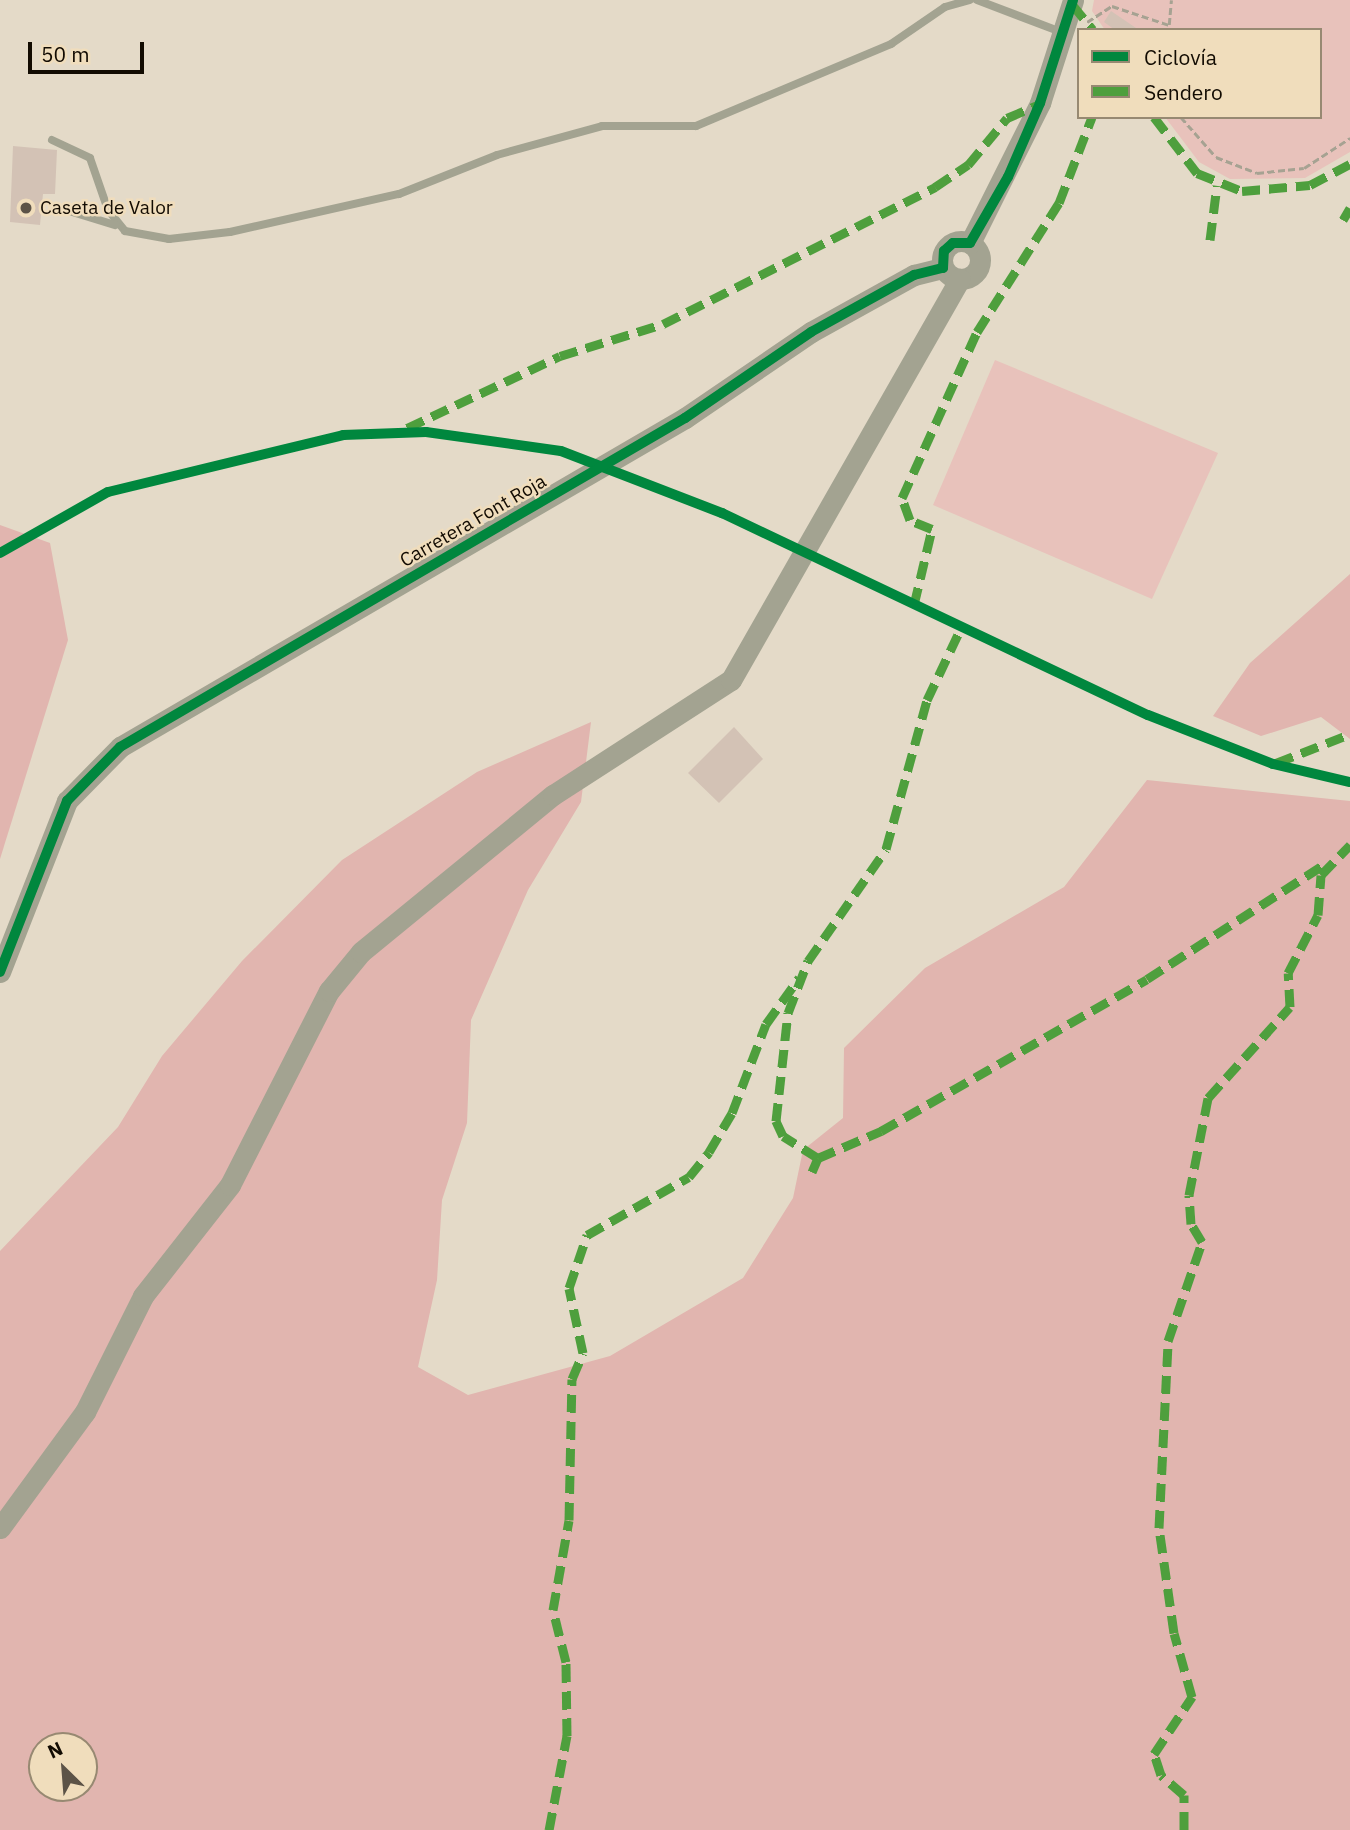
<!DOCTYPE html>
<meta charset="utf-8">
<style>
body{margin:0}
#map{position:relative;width:1350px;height:1830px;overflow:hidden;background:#e4dac8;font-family:"IBM Plex Sans",sans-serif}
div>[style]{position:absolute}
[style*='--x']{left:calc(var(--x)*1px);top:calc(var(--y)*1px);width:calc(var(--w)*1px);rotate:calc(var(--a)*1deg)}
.green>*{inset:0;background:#e8c2bb}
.forest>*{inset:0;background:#e1b5af}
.building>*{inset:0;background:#d3c2b5}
.path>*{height:2.5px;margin-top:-1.25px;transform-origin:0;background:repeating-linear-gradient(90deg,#a6a292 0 7px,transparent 0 10.5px)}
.service>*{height:8px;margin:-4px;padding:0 4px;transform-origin:4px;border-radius:4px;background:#a3a391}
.tertiary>*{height:21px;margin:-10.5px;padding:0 10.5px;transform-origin:10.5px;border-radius:10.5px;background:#a3a391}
.tertiary>.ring{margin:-10.5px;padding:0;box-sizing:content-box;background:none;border:21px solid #a3a391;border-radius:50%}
.quiet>*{height:9px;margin-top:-4.5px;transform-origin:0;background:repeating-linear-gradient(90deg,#4e9f3d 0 18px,transparent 0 27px)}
.cycleway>*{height:10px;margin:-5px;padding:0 5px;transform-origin:5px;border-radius:5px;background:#00873e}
.dots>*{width:19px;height:19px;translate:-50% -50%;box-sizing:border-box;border:4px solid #f0ddbc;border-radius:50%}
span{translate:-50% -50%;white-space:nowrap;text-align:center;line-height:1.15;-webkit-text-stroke:5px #f0ddbc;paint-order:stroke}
.poi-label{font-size:19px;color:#120b02}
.left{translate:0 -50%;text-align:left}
.street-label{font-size:19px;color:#120b02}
.legend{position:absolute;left:1077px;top:28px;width:245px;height:91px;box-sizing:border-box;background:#f0ddbc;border:2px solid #978972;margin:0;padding:9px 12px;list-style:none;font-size:21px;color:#120b02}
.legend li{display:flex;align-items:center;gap:14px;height:35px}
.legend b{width:35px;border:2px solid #978972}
.north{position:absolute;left:28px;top:1732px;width:70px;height:70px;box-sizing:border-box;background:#f0ddbc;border:2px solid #978972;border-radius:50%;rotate:335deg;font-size:19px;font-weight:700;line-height:28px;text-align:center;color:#120b02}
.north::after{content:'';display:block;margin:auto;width:24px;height:32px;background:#5c5347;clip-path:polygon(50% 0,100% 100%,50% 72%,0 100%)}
.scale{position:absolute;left:28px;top:42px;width:116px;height:32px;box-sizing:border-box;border:4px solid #120b02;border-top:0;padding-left:9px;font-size:21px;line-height:24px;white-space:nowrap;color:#120b02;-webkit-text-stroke:5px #f0ddbc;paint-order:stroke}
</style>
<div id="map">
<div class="green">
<div style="clip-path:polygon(1094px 0,1350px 0,1350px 152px,1305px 178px,1230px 179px,1199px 162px,1165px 117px,1320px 117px,1320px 30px,1105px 30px,1092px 11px)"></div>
<div style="clip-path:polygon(995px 360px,1218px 453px,1152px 599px,933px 505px)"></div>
</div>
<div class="forest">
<div style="clip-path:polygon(0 525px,50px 543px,68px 640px,0 859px)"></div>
<div style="clip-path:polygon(1350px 574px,1350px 739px,1321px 717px,1261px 736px,1213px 716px,1250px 663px)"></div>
<div style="clip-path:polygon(evenodd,591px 722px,581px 802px,528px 890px,471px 1020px,467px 1123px,442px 1200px,437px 1280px,418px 1367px,468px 1395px,610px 1356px,743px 1278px,793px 1198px,803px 1150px,843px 1118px,844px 1048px,925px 968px,1064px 887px,1147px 780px,1350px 801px,1350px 1830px,0 1830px,0 1251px,118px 1127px,162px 1056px,242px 961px,342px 860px,477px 772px,591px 722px,42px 1746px,84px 1746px,84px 1788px,42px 1788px,42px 1746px)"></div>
</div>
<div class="building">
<div style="clip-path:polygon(1111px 11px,1139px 30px,1115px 30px,1104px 22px)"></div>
<div style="clip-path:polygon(13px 146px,57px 150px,55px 194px,43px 194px,40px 225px,10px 222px)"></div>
<div style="clip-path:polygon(734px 727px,763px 759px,719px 803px,688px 773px)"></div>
</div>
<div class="path">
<div style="--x:1087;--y:22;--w:30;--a:-33"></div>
<div style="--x:1112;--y:6;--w:60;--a:18.4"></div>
<div style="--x:1169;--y:25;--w:25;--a:-85"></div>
<div style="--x:1181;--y:117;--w:53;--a:48.8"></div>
<div style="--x:1216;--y:157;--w:44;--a:21.3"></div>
<div style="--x:1257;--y:173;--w:47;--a:-6.1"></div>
<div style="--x:1304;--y:168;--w:55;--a:-33.1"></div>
</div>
<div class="service">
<div style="--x:977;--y:0;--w:90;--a:20.9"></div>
<div style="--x:52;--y:140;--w:42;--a:25.3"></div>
<div style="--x:90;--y:158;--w:55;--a:70.9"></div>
<div style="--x:108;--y:210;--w:27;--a:51"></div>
<div style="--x:125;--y:231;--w:45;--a:10.3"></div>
<div style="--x:169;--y:239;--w:61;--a:-6.5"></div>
<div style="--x:230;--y:232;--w:173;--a:-12.7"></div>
<div style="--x:399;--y:194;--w:105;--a:-21.7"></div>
<div style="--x:497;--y:155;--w:109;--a:-15.4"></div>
<div style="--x:602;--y:126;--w:94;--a:0"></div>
<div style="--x:696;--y:126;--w:212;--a:-22.8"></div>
<div style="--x:891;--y:44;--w:65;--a:-34.4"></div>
<div style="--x:945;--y:7;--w:26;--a:-16"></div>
<div style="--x:56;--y:207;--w:62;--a:17"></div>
</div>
<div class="tertiary">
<div class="ring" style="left:942px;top:241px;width:17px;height:17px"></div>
<div style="--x:970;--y:243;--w:157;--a:-63.4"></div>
<div style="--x:1040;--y:103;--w:108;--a:-72.2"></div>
<div style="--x:0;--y:972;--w:184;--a:-68.6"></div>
<div style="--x:67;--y:801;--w:76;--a:-45.5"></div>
<div style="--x:120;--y:747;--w:654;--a:-30.21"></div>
<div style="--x:685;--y:418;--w:153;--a:-34.3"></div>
<div style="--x:811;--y:332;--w:118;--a:-29"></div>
<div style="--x:914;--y:275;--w:30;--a:-14"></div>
<div style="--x:0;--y:1528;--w:144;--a:-53.8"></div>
<div style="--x:85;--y:1412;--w:130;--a:-63.4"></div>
<div style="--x:143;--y:1296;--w:141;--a:-51.9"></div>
<div style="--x:230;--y:1185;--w:218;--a:-63"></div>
<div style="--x:329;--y:991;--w:50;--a:-50.6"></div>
<div style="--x:361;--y:952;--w:248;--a:-39.3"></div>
<div style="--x:553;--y:795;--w:212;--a:-32.9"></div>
<div style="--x:731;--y:680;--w:462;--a:-60.3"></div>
</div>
<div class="quiet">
<div style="--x:1072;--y:4;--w:33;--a:51"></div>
<div style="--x:1154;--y:117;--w:71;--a:52.5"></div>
<div style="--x:1197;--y:173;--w:48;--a:21.8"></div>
<div style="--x:1242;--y:191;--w:68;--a:-5"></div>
<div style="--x:1310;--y:185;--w:45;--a:-27.7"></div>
<div style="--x:1343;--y:220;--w:14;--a:-60"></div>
<div style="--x:1210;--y:240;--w:55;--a:-82.7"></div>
<div style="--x:407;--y:428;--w:169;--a:-25.2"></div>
<div style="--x:560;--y:356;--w:108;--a:-17.3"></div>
<div style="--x:663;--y:324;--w:305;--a:-26.7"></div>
<div style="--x:935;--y:187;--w:40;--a:-34"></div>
<div style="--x:968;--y:165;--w:61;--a:-50.3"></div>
<div style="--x:1007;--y:118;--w:36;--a:-23"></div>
<div style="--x:914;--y:605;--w:78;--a:-76.7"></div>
<div style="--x:932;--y:529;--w:24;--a:-158"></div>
<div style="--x:910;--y:520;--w:23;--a:-110"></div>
<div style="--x:902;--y:498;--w:182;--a:-65.7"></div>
<div style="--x:977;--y:332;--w:153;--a:-57.6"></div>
<div style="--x:1059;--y:203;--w:92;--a:-69"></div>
<div style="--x:1276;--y:763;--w:79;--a:-21.4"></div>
<div style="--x:818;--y:1158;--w:69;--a:-23.2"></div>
<div style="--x:881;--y:1131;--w:306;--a:-29.7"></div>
<div style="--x:1147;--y:979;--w:212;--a:-32.9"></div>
<div style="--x:812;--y:1172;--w:15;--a:-67"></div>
<div style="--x:818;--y:1158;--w:41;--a:-147.8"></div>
<div style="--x:783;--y:1136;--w:17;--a:-115"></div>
<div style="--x:776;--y:1121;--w:109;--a:-83.7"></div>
<div style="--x:788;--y:1013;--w:56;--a:-69"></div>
<div style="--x:808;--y:961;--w:136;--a:-55.1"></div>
<div style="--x:886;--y:849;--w:155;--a:-74.6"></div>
<div style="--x:927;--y:700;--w:80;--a:-64.7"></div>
<div style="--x:549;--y:1830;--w:96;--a:-79.2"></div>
<div style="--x:567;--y:1736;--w:74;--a:-90.8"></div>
<div style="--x:566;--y:1662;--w:54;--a:-104"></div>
<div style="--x:553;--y:1610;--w:91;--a:-79.9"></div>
<div style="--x:569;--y:1520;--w:141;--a:-88.8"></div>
<div style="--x:572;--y:1379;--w:28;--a:-67"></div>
<div style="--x:583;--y:1353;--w:66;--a:-102.2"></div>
<div style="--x:569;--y:1288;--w:56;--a:-71.2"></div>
<div style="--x:587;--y:1235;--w:117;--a:-29.6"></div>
<div style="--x:689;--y:1177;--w:32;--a:-51"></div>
<div style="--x:709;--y:1152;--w:45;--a:-59.5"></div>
<div style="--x:732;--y:1113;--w:95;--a:-69.1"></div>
<div style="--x:766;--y:1024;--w:57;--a:-54.3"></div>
<div style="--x:1184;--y:1830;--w:35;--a:-90"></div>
<div style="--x:1184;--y:1795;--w:30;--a:-139"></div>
<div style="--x:1161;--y:1775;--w:22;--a:-108"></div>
<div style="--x:1154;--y:1754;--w:69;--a:-56.3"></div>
<div style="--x:1192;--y:1697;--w:66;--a:-105.7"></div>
<div style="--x:1174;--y:1633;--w:106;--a:-98.1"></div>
<div style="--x:1159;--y:1528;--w:187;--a:-87.2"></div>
<div style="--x:1168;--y:1341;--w:105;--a:-71"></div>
<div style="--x:1202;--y:1242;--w:21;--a:-121"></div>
<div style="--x:1191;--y:1224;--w:29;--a:-94"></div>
<div style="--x:1189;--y:1195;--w:99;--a:-78.9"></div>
<div style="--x:1208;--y:1098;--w:122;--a:-48"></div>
<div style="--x:1290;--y:1007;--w:34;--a:-93"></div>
<div style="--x:1288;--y:973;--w:65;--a:-62.7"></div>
<div style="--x:1318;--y:915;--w:40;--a:-85.7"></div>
<div style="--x:1321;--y:875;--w:42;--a:-46"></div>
</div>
<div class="cycleway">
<div style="--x:0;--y:553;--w:124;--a:-29.5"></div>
<div style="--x:108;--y:492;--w:242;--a:-13.6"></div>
<div style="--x:343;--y:435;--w:83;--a:-2.1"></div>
<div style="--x:426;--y:432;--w:136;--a:8"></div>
<div style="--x:561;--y:451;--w:173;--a:21.1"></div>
<div style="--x:722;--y:513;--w:471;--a:25.4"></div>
<div style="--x:1148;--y:715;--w:134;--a:21.4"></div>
<div style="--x:1273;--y:764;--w:79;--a:13.2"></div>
<div style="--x:0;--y:972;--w:184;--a:-68.6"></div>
<div style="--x:67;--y:801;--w:76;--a:-45.5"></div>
<div style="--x:120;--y:747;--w:654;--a:-30.21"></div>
<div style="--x:685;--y:418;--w:153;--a:-34.3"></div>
<div style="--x:811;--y:332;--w:118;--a:-29"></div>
<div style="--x:914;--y:275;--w:30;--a:-14"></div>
<div style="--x:943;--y:268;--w:17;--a:-87"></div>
<div style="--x:944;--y:251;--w:12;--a:-42"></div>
<div style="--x:953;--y:243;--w:17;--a:0"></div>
<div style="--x:970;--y:243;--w:76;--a:-60.1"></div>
<div style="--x:1008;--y:177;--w:81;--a:-66.6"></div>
<div style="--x:1040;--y:103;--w:108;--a:-72.2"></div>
</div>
<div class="dots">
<div style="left:26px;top:208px;background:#5c5347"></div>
</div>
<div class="poi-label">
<span class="left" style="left:40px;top:208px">Caseta de Valor</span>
</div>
<div class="street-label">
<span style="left:473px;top:521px;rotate:-30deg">Carretera Font Roja</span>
</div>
<ul class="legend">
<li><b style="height:9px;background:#00873e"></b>Ciclovía</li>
<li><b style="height:9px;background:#4e9f3d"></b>Sendero</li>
</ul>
<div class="north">N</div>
<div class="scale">50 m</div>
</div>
